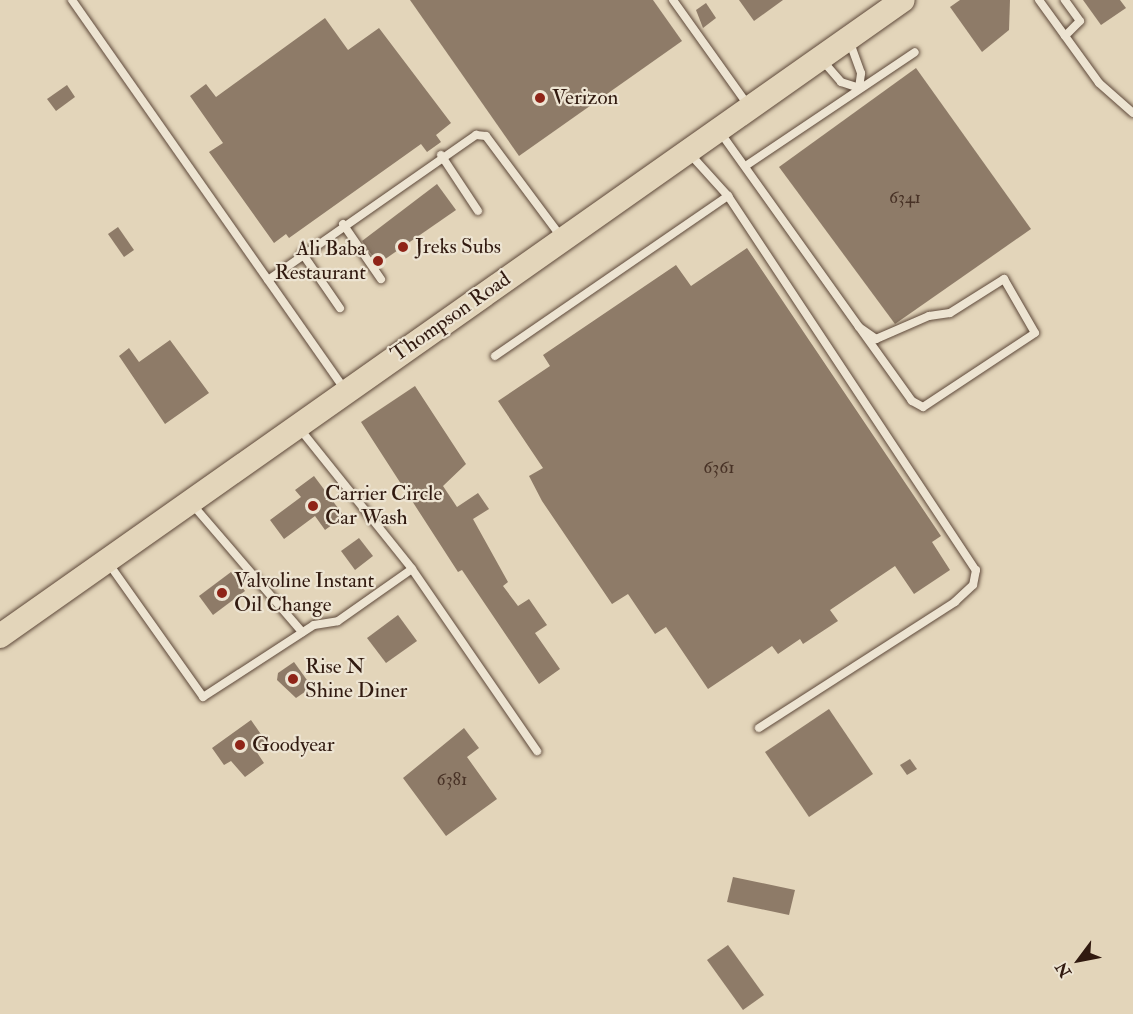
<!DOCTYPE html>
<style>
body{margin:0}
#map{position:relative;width:1133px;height:1014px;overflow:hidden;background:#e3d5ba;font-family:"IM FELL Double Pica",serif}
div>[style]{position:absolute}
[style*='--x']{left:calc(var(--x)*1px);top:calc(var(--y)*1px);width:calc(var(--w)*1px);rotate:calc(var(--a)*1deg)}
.building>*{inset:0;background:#8e7b68}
.roads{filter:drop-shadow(0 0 2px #5e493a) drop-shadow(0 0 2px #5e493a)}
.lane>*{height:8px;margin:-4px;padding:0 4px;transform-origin:4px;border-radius:4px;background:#ede4d2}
.primary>*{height:24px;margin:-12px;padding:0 12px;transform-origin:12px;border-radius:12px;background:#e3d5ba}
.dots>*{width:16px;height:16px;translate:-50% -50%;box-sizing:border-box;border:3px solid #ede4d2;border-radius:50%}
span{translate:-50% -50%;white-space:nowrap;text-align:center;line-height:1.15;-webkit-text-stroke:4.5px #ede4d2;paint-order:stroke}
.number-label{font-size:18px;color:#483226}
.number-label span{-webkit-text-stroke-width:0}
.poi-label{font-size:21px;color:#311a10}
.left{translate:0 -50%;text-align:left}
.right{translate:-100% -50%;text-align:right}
.street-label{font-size:21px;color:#311a10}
.north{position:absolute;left:1049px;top:930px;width:60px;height:60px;-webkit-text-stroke:4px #ede4d2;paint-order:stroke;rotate:238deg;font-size:16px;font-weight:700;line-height:24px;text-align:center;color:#311a10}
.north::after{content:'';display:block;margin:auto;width:21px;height:27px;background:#311a10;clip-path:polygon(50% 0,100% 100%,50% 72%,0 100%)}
</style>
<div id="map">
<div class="building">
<div style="clip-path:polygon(410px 0,653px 0,682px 41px,519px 156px)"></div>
<div style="clip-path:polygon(739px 0,783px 0,754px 21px)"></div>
<div style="clip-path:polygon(960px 0,1010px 0,1009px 30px,982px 52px,950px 7px)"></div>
<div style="clip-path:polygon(1083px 0,1120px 0,1126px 8px,1101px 25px)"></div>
<div style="clip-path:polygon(706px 3px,716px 18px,703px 28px,696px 10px)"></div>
<div style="clip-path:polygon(325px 18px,348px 50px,379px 28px,451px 123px,436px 135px,441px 142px,427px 152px,421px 144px,289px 238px,286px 234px,274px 243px,209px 152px,223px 143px,190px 96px,206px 84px,216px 97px)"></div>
<div style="clip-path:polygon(916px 68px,1031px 229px,895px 324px,779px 167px)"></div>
<div style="clip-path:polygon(67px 85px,75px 97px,56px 111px,47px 99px)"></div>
<div style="clip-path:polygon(437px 184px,456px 210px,378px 264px,362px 241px)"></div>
<div style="clip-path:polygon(118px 227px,134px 250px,124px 257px,108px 234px)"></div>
<div style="clip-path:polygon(747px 248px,941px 536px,932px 542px,950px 570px,914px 594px,895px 566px,830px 610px,838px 621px,803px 644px,800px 639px,778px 654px,772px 646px,708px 689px,666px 627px,655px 634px,628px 594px,612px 604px,542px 501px,529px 476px,543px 468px,498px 401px,550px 366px,543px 355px,676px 265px,691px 286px)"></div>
<div style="clip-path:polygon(170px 340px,209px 393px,165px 424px,119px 356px,129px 348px,139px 362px)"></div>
<div style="clip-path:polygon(415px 386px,466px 464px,443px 486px,457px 507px,478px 493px,489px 509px,473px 519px,508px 582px,503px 586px,518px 606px,529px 599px,547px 625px,535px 633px,560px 669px,539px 684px,462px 570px,458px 572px,361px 422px)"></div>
<div style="clip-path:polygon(314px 476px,344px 516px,325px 530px,315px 516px,284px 539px,270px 520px,301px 497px,295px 490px)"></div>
<div style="clip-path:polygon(359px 538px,373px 556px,355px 570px,341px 551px)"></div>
<div style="clip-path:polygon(231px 572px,245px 591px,213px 615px,199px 596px)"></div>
<div style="clip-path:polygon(398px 615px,417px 641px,386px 663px,367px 638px)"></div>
<div style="clip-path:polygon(294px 662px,312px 687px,296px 698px,277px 680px,278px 673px)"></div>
<div style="clip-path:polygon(829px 709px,873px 774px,809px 817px,765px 752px)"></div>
<div style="clip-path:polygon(251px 720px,267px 743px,256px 751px,264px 763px,245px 777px,231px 761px,224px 765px,212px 748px)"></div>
<div style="clip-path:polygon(464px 728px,479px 748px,467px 757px,497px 799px,446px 836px,403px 778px)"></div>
<div style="clip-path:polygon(910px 759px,917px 769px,907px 775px,900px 765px)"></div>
<div style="clip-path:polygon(733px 877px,795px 890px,789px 915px,727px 902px)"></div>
<div style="clip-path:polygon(728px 945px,764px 995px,743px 1010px,707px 960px)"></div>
</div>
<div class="roads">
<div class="lane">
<div style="--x:72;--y:0;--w:475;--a:55"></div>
<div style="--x:673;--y:0;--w:129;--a:54.5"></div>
<div style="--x:1039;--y:0;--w:102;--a:54.1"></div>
<div style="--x:1099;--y:83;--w:45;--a:41.4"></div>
<div style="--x:1065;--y:36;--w:21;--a:-45"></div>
<div style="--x:1080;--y:21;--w:26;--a:-126"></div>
<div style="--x:822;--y:60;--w:29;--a:49"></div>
<div style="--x:841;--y:82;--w:19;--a:18"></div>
<div style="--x:859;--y:88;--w:15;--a:-82"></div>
<div style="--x:861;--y:73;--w:32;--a:-110"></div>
<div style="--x:720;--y:132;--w:239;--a:54.5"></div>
<div style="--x:859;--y:327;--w:21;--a:35"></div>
<div style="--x:876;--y:339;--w:58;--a:-23.5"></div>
<div style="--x:929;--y:316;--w:21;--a:-8"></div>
<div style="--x:950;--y:313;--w:64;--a:-32.2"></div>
<div style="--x:1004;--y:279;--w:62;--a:60.1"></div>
<div style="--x:1035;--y:333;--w:134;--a:146.5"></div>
<div style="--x:923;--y:407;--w:13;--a:-151"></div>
<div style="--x:912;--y:401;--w:91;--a:-125.6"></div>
<div style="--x:690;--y:154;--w:57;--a:47.9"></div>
<div style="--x:728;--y:196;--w:449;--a:56.5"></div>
<div style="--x:976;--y:570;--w:15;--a:101"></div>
<div style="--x:973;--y:585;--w:25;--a:137"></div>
<div style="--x:955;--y:602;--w:233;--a:147.3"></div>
<div style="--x:441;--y:155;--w:67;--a:56.5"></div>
<div style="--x:747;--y:165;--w:202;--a:-33.9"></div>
<div style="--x:343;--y:224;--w:67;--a:55.4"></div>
<div style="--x:302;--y:253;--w:67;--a:55.4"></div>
<div style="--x:268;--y:280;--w:254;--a:-34.9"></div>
<div style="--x:476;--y:135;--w:10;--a:6"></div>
<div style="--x:486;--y:136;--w:127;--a:53.3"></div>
<div style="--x:495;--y:356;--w:283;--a:-34.5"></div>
<div style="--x:300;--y:429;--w:179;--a:51.3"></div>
<div style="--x:412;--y:569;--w:221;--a:55.5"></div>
<div style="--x:192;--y:504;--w:169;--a:49.3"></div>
<div style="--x:109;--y:564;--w:163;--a:54.7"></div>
<div style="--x:203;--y:697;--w:132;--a:-33"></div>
<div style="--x:314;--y:625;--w:24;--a:-9"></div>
<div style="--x:338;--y:621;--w:90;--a:-35.1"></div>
</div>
<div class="primary">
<div style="--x:0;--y:636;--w:1104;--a:-35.16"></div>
</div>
</div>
<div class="dots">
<div style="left:540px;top:98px;background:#8f2418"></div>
<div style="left:403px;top:247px;background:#8f2418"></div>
<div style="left:378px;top:261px;background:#8f2418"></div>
<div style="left:313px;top:506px;background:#8f2418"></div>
<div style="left:222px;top:593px;background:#8f2418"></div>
<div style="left:293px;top:679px;background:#8f2418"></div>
<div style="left:240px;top:745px;background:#8f2418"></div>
</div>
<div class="number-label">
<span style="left:905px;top:198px">6341</span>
<span style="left:719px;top:468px">6361</span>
<span style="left:452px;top:780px">6381</span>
</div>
<div class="poi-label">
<span class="left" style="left:552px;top:98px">Verizon</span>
<span class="left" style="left:415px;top:247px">Jreks Subs</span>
<span class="right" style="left:366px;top:261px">Ali Baba<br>Restaurant</span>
<span class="left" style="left:325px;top:506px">Carrier Circle<br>Car Wash</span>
<span class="left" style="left:234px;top:593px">Valvoline Instant<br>Oil Change</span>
<span class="left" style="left:305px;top:679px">Rise N<br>Shine Diner</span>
<span class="left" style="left:252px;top:745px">Goodyear</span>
</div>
<div class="street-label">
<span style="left:451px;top:317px;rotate:-35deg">Thompson Road</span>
</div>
<div class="north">N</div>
</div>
